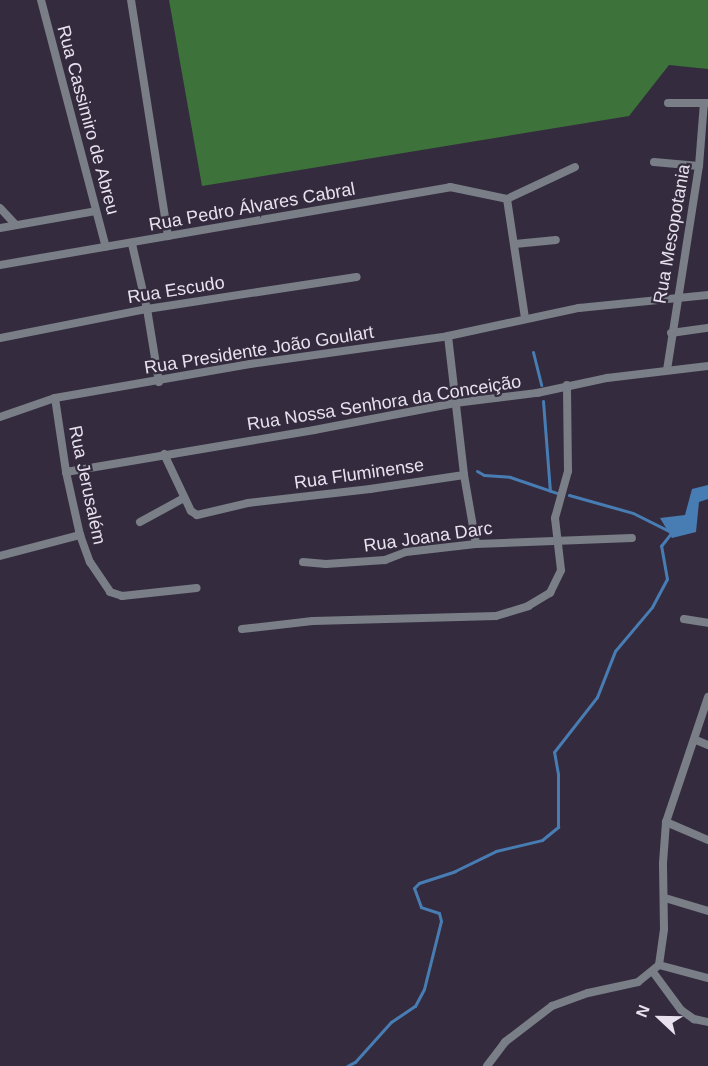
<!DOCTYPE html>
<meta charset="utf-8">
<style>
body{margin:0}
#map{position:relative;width:708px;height:1066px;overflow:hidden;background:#342c3e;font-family:Helvetica,sans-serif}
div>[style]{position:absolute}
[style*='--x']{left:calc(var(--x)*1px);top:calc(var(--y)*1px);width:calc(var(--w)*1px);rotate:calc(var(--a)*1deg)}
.forest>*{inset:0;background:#3d723a}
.water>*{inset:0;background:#487db4}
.stream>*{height:3px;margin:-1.5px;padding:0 1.5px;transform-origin:1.5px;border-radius:1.5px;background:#487db4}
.minor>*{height:8px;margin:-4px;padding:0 4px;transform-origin:4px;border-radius:4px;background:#797e87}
span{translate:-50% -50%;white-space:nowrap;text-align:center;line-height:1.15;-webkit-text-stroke:4.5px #342c3e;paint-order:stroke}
.street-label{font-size:18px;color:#e7e2ee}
.north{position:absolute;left:630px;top:988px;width:60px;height:60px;-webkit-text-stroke:4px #342c3e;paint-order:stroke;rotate:292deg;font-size:16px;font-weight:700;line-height:24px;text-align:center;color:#e7e2ee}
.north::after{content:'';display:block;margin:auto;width:21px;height:27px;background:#e7e2ee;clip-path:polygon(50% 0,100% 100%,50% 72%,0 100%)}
</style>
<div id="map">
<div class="forest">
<div style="clip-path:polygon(169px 0,708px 0,708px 69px,669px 65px,629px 116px,202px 186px)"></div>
</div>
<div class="water">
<div style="clip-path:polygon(708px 485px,708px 499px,699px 502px,696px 532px,672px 538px,660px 518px,685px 515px,692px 489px)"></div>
</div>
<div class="stream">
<div style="--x:533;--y:352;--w:34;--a:76"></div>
<div style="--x:543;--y:401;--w:90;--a:85.6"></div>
<div style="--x:477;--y:471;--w:8;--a:30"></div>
<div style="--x:484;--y:475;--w:26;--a:4"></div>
<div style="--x:510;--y:477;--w:50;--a:18.8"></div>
<div style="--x:569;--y:495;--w:66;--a:15.7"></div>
<div style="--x:633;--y:513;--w:40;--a:26.6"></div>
<div style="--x:347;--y:1066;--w:9;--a:-27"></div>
<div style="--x:355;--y:1062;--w:54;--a:-48"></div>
<div style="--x:391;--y:1022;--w:29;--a:-34"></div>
<div style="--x:415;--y:1006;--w:19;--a:-62"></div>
<div style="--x:424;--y:989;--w:70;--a:-76"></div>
<div style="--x:441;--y:921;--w:8;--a:-104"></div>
<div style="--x:439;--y:913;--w:19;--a:-162"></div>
<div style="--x:421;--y:907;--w:20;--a:-110"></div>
<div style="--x:414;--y:888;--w:7;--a:-45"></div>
<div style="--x:419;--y:883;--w:38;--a:-18"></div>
<div style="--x:455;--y:871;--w:46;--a:-26"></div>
<div style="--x:496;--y:851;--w:47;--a:-13.4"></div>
<div style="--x:542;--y:840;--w:21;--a:-39"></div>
<div style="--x:558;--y:827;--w:53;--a:-90"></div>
<div style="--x:558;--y:774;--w:22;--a:-100"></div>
<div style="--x:554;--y:752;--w:70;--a:-52"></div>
<div style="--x:597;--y:697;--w:49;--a:-68.6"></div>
<div style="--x:615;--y:651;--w:57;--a:-49.9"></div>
<div style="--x:652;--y:607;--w:32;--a:-62"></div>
<div style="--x:667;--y:579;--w:34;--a:-100"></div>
<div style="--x:661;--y:546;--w:16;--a:-52"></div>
</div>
<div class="minor">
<div style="--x:41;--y:0;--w:255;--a:75.3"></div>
<div style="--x:131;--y:0;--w:239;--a:81.1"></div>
<div style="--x:668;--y:103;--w:40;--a:0"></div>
<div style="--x:654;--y:162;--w:45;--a:5.1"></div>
<div style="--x:507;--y:199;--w:120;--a:81.4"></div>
<div style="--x:507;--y:199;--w:75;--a:-25.2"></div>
<div style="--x:0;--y:208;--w:23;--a:47"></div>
<div style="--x:0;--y:228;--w:97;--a:-10"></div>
<div style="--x:132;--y:244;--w:67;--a:77"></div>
<div style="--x:147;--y:309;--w:74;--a:80.7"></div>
<div style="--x:515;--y:244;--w:41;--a:-5.6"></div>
<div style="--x:0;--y:265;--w:457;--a:-9.8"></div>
<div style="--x:450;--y:187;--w:58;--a:11.9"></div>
<div style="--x:671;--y:333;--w:37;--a:-8"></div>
<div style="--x:448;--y:336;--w:140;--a:83.4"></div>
<div style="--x:464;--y:475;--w:70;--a:80.1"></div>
<div style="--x:0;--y:338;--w:150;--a:-11.2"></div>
<div style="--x:147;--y:309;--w:212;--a:-8.7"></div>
<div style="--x:667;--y:370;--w:206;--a:-81.1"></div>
<div style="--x:699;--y:166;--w:63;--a:-85.5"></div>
<div style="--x:55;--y:398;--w:75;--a:81.5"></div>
<div style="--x:66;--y:472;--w:65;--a:77.5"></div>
<div style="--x:80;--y:535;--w:29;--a:70"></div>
<div style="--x:90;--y:562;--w:36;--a:56"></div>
<div style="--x:110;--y:592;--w:13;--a:18"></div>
<div style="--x:122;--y:596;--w:75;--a:-6.1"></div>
<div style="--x:0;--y:417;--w:58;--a:-19.1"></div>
<div style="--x:55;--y:398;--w:198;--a:-9.9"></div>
<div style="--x:250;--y:364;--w:200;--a:-8"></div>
<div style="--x:448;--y:336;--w:134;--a:-12.1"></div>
<div style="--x:579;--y:308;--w:130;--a:-5.8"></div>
<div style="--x:164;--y:454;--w:63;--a:64.7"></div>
<div style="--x:191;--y:511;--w:7;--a:34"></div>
<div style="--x:197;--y:515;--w:52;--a:-13.2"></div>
<div style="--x:248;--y:503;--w:123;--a:-6.5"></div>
<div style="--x:370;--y:489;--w:95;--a:-8.5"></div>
<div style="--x:66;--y:472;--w:252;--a:-9.6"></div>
<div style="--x:314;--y:430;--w:144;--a:-10.8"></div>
<div style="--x:455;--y:403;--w:83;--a:-7"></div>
<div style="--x:537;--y:393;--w:72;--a:-12.1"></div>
<div style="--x:607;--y:378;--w:102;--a:-6.8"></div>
<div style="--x:140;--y:522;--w:50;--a:-28.6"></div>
<div style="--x:0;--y:556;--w:83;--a:-14.7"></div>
<div style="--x:303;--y:562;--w:23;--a:5"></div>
<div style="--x:326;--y:564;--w:59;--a:-3.9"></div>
<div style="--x:385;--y:560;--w:22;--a:-21"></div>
<div style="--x:406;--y:552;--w:70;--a:-6.5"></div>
<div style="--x:476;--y:544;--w:156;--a:-2.2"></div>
<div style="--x:684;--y:619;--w:24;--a:9"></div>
<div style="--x:242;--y:629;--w:71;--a:-6.4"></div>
<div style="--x:313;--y:621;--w:183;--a:-1.6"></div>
<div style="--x:496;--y:616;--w:34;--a:-17"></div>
<div style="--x:528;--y:606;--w:26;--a:-31"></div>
<div style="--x:550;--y:593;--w:25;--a:-64"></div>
<div style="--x:561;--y:570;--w:52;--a:-96.6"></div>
<div style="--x:555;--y:518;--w:49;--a:-74.5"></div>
<div style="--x:568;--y:471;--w:86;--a:-90.7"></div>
<div style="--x:696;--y:740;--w:13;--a:23"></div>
<div style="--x:666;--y:822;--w:46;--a:23.2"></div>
<div style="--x:665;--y:898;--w:45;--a:16.8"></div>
<div style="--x:659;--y:965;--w:51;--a:14.9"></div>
<div style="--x:653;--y:972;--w:47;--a:53.6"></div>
<div style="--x:681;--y:1010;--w:16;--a:35"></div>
<div style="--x:694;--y:1019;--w:14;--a:12"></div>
<div style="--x:487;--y:1066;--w:30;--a:-53"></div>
<div style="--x:505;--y:1042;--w:59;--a:-37.5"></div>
<div style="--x:552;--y:1006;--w:38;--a:-20"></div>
<div style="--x:588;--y:993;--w:51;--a:-12.4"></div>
<div style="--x:638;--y:982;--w:27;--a:-39"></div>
<div style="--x:659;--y:965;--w:36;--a:-82"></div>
<div style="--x:664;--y:929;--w:66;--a:-90.9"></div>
<div style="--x:663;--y:863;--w:41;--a:-85.8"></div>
<div style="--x:666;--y:822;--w:132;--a:-71.4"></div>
</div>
<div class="street-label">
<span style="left:88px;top:120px;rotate:75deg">Rua Cassimiro de Abreu</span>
<span style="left:252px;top:207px;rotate:-10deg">Rua Pedro Álvares Cabral</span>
<span style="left:672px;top:234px;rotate:-80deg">Rua Mesopotania</span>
<span style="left:176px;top:290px;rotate:-9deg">Rua Escudo</span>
<span style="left:259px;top:350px;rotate:-9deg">Rua Presidente João Goulart</span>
<span style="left:384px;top:403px;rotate:-9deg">Rua Nossa Senhora da Conceição</span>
<span style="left:359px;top:474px;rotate:-8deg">Rua Fluminense</span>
<span style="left:87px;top:485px;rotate:78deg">Rua Jerusalém</span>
<span style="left:428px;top:537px;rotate:-8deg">Rua Joana Darc</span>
</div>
<div class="north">N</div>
</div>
